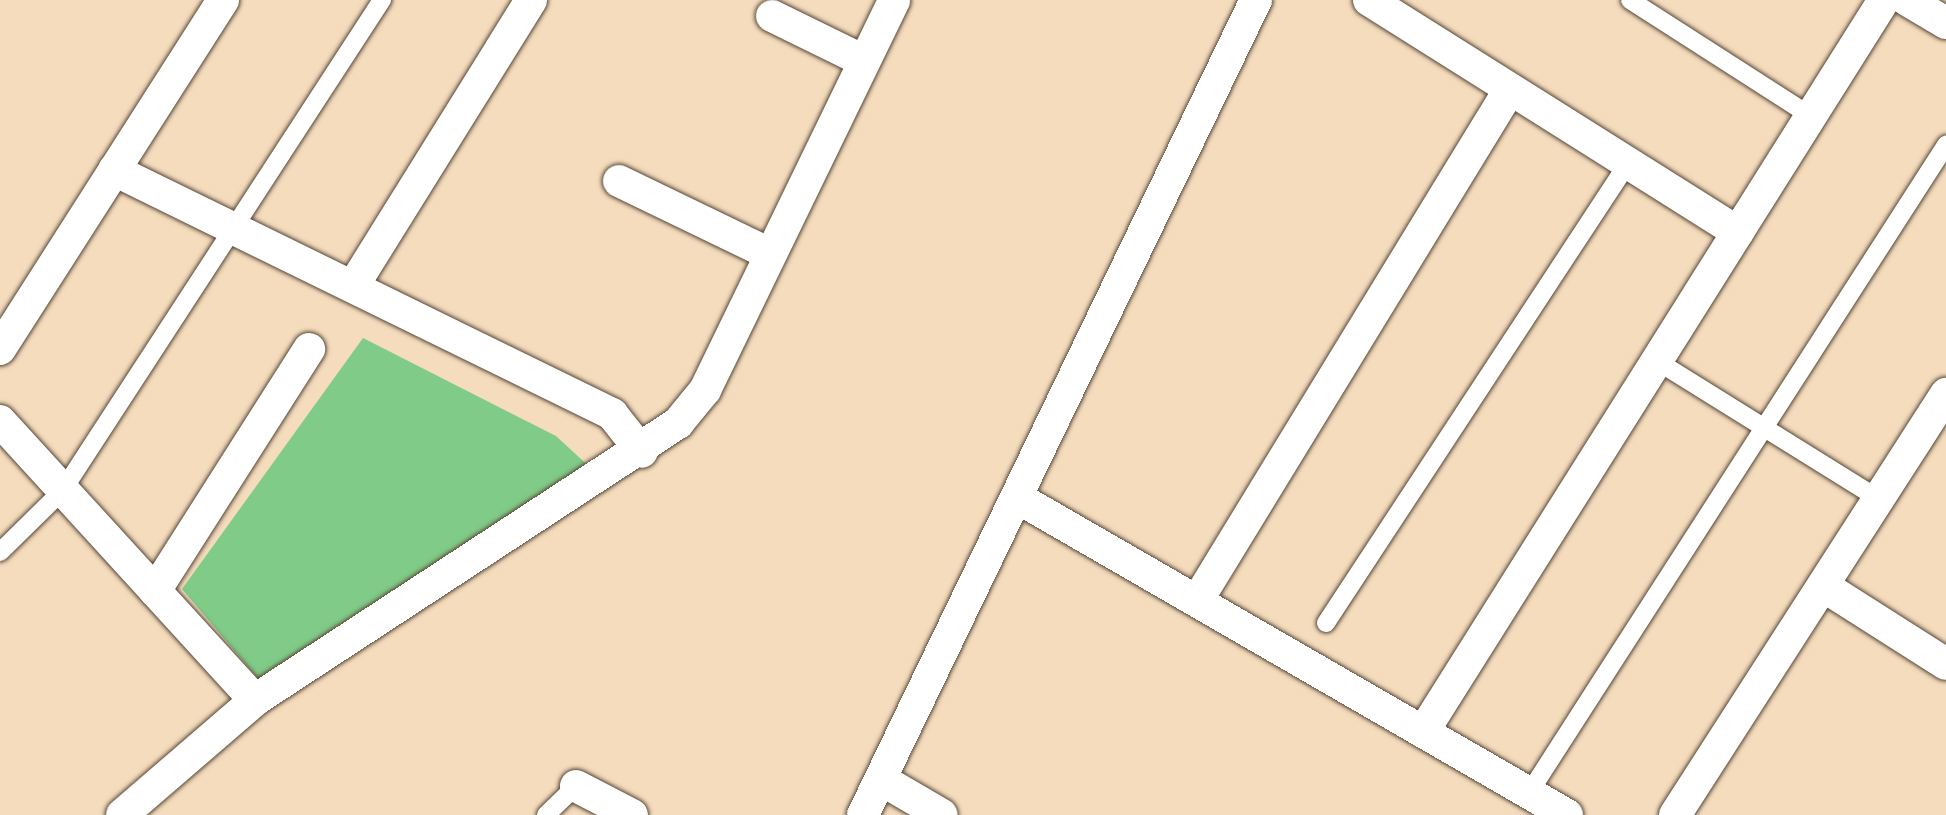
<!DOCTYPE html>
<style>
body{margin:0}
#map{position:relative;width:1946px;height:815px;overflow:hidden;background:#f4dcbd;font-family:"Playpen Sans",sans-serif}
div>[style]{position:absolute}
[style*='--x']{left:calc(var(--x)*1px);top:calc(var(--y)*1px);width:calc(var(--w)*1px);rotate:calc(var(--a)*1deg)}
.green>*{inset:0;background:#80cb88}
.roads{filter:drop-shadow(0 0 2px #574536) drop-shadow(0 0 2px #574536)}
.lane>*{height:18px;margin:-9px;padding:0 9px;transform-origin:9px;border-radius:9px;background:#fff}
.street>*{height:32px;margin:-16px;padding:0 16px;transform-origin:16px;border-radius:16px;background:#fff}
span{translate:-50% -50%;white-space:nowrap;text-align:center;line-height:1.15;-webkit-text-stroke:8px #fff;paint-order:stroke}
</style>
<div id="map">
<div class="green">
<div style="clip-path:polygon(363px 338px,556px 436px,594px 471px,262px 683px,182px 589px)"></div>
</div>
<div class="roads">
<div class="lane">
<div style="--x:1630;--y:0;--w:215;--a:32.7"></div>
<div style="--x:1657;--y:361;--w:261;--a:31.9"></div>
<div style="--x:0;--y:552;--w:88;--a:-44.5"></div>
<div style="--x:63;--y:490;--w:585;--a:-56.94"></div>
<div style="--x:1326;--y:623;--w:550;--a:-56.71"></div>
<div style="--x:1529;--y:793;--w:771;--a:-57.24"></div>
<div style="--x:546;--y:815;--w:42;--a:-44"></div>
</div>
<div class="street">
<div style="--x:1369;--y:0;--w:436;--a:32.2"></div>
<div style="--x:1907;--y:0;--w:45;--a:30.5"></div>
<div style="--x:772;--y:16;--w:102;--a:26.1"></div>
<div style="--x:114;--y:170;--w:555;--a:26.1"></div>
<div style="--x:612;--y:414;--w:48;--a:51.7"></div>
<div style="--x:619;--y:181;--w:168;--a:25.8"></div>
<div style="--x:355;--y:283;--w:333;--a:-58.1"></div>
<div style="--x:0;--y:349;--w:414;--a:-57.4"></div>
<div style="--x:0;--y:421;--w:378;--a:47.6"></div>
<div style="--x:1018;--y:498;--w:634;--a:30"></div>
<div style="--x:1825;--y:587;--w:143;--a:32.5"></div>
<div style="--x:155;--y:591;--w:287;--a:-57.5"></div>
<div style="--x:1197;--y:601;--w:600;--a:-58.56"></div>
<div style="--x:1423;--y:732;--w:865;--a:-57.8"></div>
<div style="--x:882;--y:780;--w:69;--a:30.3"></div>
<div style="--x:576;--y:786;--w:63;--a:27.4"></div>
<div style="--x:122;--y:815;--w:176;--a:-40.8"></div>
<div style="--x:255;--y:700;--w:506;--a:-33.22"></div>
<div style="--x:678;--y:423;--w:43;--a:-50.7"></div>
<div style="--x:705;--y:390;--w:433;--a:-64.1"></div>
<div style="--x:863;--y:815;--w:905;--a:-64.26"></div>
<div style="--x:1675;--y:815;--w:501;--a:-57.23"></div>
</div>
</div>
</div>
